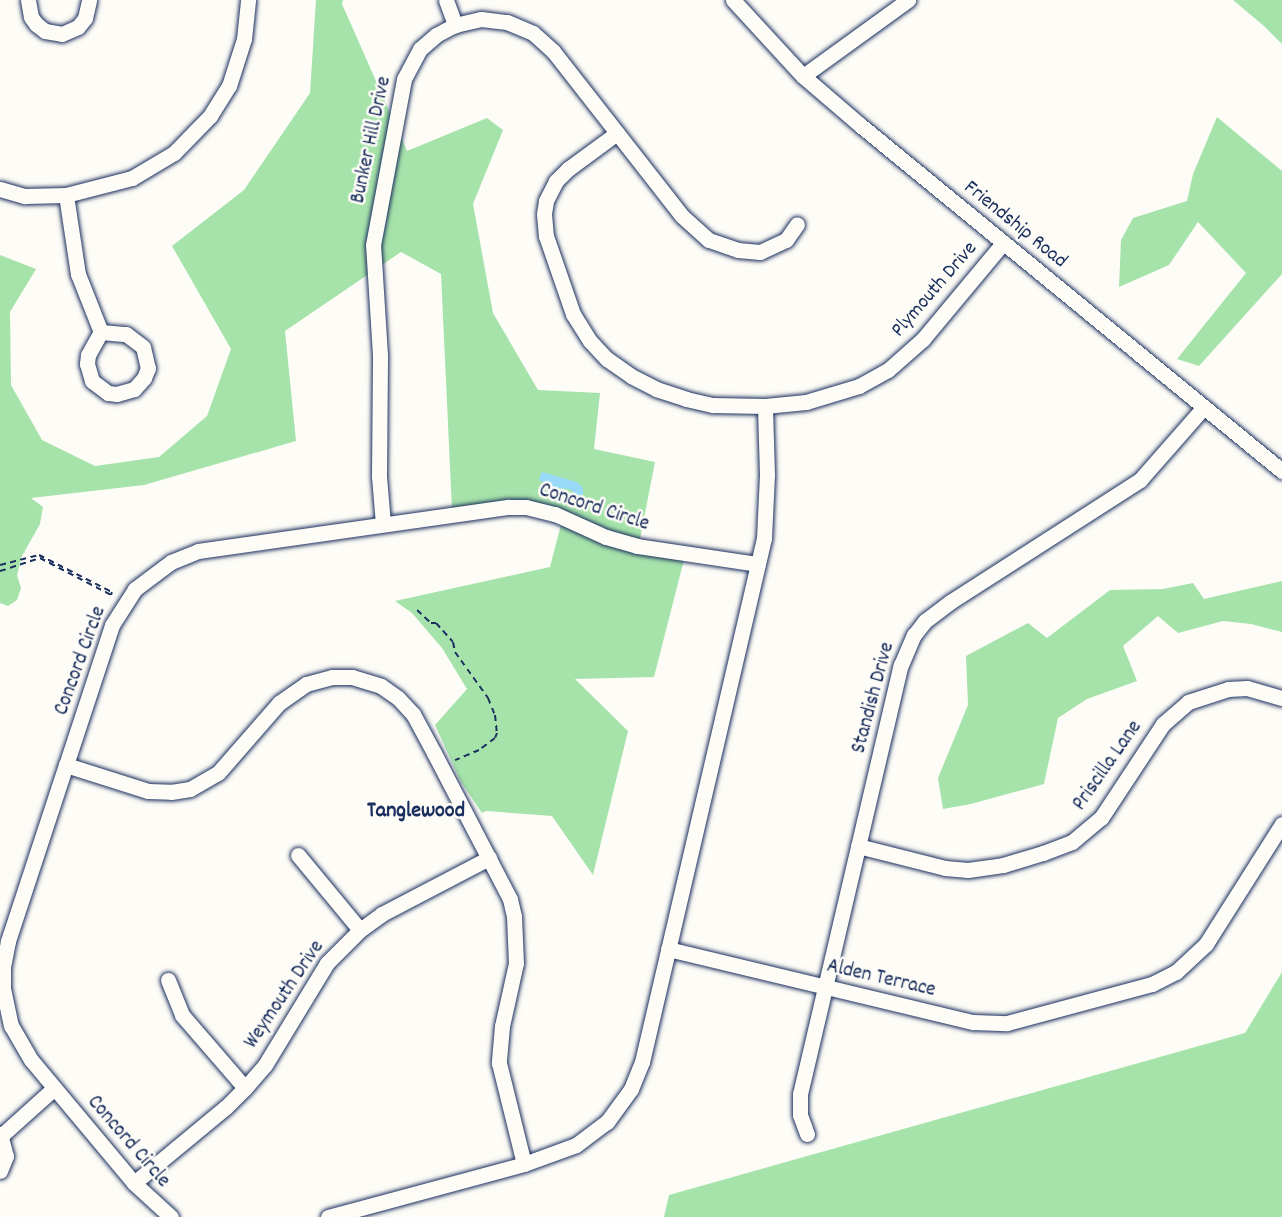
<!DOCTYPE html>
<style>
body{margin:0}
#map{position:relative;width:1282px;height:1217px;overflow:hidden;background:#fdfcf7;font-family:Dekko,sans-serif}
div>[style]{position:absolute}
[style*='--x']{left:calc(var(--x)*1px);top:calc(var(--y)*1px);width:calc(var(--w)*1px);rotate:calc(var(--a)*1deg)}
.green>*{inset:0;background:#a6e3aa}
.water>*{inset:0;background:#98d9fa}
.path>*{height:2px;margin-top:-1px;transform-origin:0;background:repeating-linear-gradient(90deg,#1b2f5e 0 6px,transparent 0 10.5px)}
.roads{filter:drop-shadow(0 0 2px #1b2f5e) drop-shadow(0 0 2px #1b2f5e)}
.minor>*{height:15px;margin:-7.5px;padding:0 7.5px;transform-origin:7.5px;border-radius:7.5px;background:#fdfcf7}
span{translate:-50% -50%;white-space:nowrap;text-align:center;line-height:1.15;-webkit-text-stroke:5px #fdfcf7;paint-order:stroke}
.street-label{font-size:21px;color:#1b2f5e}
.neighbourhood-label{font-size:22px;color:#1b2f5e;font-weight:700}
</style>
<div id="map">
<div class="green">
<div style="clip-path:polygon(316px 0,343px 0,342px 4px,407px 151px,487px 118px,503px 130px,473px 204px,493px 313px,538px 390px,600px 393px,594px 449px,655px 462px,639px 544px,686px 552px,654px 677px,575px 679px,628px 731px,593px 875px,552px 816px,486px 811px,482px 813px,461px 782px,435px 725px,467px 689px,442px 648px,412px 613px,395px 601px,550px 567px,564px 513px,452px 510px,441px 274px,401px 252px,285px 331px,296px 441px,144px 485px,31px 498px,43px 507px,40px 524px,22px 556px,17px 575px,21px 588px,17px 600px,8px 606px,0 603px,0 255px,36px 269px,10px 312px,11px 385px,42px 440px,95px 466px,159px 457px,207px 416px,231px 349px,172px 246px,244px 190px,310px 93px)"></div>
<div style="clip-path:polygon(1233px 0,1282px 0,1282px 44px,1264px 26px)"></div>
<div style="clip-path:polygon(1217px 117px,1282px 171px,1282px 274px,1199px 366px,1177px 359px,1246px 273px,1198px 222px,1169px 265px,1119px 287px,1121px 240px,1133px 218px,1187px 201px,1193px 174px)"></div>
<div style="clip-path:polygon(1282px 581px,1282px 632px,1251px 624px,1223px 621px,1178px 633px,1158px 616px,1123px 646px,1137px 681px,1087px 699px,1058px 718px,1044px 784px,971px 804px,943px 809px,938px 778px,968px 705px,966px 656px,1028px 623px,1047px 638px,1110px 590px,1163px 589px,1193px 583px,1204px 599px)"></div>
<div style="clip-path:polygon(1282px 972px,1282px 1217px,664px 1217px,669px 1195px,1245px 1033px)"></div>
</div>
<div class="water">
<div style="clip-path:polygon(542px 472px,577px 482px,583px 488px,583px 495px,577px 497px,570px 489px,556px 488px,539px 480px)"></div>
</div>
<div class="path">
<div style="--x:0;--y:565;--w:40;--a:-14.4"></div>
<div style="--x:39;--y:555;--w:82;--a:26.9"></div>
<div style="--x:0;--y:571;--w:42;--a:-18"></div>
<div style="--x:40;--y:558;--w:80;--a:27.5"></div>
<div style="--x:111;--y:595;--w:3;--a:-72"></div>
<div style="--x:417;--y:610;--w:19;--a:43"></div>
<div style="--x:431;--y:623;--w:5;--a:0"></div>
<div style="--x:436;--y:623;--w:25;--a:48"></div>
<div style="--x:453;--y:642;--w:10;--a:79"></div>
<div style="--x:455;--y:652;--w:57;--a:54.3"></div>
<div style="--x:488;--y:698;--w:18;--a:68"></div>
<div style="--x:495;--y:715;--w:18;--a:84"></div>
<div style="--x:497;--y:733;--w:5;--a:112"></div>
<div style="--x:495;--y:738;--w:20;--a:143"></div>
<div style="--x:479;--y:750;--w:26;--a:157"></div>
</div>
<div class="roads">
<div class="minor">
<div style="--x:28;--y:0;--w:17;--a:80"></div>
<div style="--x:31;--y:17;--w:9;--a:54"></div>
<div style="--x:36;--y:24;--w:11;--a:38"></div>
<div style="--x:45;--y:31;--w:17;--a:10"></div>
<div style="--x:62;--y:34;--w:17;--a:-24"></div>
<div style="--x:78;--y:27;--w:11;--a:-52"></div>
<div style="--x:85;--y:18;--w:18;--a:-77"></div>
<div style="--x:446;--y:0;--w:27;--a:70"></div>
<div style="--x:733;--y:0;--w:103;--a:47.4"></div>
<div style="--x:803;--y:76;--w:75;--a:40.7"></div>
<div style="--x:860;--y:125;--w:546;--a:39.35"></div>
<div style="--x:803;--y:76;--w:130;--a:-35.9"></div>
<div style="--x:617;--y:133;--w:61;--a:143.7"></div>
<div style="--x:568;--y:169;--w:17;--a:135"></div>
<div style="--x:556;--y:181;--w:22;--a:117"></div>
<div style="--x:546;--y:201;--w:13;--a:99"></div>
<div style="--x:544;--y:214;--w:22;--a:85"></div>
<div style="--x:546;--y:236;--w:83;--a:70.9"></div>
<div style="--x:573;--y:314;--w:32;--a:58"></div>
<div style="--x:590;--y:341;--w:25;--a:47"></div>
<div style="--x:607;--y:359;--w:29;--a:35"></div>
<div style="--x:631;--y:376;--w:28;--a:27"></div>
<div style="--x:656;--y:389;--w:32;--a:18"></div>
<div style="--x:686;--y:399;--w:28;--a:13"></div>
<div style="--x:713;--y:405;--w:52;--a:1.1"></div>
<div style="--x:765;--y:406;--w:41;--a:-5.6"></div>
<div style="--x:806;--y:402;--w:55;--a:-16.8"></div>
<div style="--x:859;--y:386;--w:33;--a:-29"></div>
<div style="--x:888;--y:370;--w:47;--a:-41.5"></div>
<div style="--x:923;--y:339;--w:125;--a:-50.2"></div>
<div style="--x:0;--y:189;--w:26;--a:16"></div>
<div style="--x:25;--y:196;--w:41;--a:-1.4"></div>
<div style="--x:66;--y:195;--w:68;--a:-14.4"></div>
<div style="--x:132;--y:178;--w:49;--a:-30.8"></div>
<div style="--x:174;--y:153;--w:52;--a:-45.8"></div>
<div style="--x:210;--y:116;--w:36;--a:-58"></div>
<div style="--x:229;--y:86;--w:49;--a:-72.3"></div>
<div style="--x:244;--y:39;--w:39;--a:-84"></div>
<div style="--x:66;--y:195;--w:80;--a:81.4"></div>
<div style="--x:78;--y:274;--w:62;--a:68.4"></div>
<div style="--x:101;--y:332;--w:25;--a:5"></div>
<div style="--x:126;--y:334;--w:21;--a:37"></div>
<div style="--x:143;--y:347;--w:22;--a:77"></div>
<div style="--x:148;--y:368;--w:11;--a:112"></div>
<div style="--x:144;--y:378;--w:15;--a:132"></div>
<div style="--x:134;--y:389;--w:18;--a:164"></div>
<div style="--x:117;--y:394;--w:9;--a:-174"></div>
<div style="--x:108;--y:393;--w:20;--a:-143"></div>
<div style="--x:92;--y:381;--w:18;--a:-106"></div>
<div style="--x:87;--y:364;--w:9;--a:-84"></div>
<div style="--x:88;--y:355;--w:26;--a:-61"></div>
<div style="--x:383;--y:524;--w:48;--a:-94.8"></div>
<div style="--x:379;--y:476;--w:121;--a:-89.5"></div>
<div style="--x:380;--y:355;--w:110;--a:-93.6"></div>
<div style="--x:373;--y:245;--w:169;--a:-79.4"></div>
<div style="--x:404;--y:79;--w:34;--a:-62"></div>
<div style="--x:420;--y:49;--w:21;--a:-41"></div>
<div style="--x:436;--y:35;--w:21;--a:-28"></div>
<div style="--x:455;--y:25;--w:27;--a:-13"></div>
<div style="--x:481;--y:19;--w:26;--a:7"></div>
<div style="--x:507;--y:22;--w:28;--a:23"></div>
<div style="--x:533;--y:33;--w:27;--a:42"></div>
<div style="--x:553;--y:51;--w:209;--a:52"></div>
<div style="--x:682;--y:216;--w:36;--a:42"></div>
<div style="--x:709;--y:240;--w:31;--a:19"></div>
<div style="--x:738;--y:250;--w:22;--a:5"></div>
<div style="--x:760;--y:252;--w:29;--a:-25"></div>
<div style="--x:786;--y:240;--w:19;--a:-55"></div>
<div style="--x:66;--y:765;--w:86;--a:17.6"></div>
<div style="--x:148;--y:791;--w:23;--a:2"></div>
<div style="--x:171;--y:792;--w:19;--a:-9"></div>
<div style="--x:190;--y:789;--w:32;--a:-30"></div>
<div style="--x:218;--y:773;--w:93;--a:-48.9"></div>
<div style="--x:279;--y:703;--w:33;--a:-35"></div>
<div style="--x:306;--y:684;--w:27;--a:-15"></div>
<div style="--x:332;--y:677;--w:20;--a:0"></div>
<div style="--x:352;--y:677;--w:30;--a:17"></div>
<div style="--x:381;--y:686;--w:21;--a:35"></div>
<div style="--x:398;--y:698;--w:22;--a:47"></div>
<div style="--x:413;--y:714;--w:44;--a:61.7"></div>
<div style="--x:434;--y:753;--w:165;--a:62.5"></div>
<div style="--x:510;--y:899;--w:17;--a:77"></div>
<div style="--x:514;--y:916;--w:47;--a:87.6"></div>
<div style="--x:516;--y:963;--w:65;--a:102.5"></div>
<div style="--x:502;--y:1026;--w:37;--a:95"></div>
<div style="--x:499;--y:1063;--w:104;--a:76.1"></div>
<div style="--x:858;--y:846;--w:90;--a:14.2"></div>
<div style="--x:945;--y:868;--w:23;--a:5"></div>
<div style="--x:968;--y:870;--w:35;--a:-8"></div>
<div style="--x:1003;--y:865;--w:42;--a:-16.7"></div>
<div style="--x:1043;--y:853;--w:31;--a:-21"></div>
<div style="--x:1072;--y:842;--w:38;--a:-40"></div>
<div style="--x:1101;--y:818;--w:113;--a:-56.6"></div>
<div style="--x:1163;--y:724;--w:33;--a:-41"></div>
<div style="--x:1188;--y:702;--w:42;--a:-18"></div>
<div style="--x:1228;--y:689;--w:19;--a:-3"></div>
<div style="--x:1247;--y:688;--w:36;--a:16"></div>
<div style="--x:298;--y:855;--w:97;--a:50.4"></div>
<div style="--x:668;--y:949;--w:314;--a:13.5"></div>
<div style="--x:973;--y:1022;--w:34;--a:2"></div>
<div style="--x:1007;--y:1023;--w:150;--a:-15.1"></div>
<div style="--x:1152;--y:984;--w:27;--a:-27"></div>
<div style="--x:1176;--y:972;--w:41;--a:-43"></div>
<div style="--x:1206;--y:944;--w:142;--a:-57.7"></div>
<div style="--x:168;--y:980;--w:38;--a:68"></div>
<div style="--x:182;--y:1015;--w:96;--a:49.2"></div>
<div style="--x:0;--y:1134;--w:23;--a:75"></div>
<div style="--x:6;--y:1156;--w:16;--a:112"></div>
<div style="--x:807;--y:1134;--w:20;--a:-110"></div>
<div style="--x:800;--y:1115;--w:21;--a:-90"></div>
<div style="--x:800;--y:1094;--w:441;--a:-76.8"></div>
<div style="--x:901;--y:665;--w:33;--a:-67"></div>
<div style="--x:914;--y:635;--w:18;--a:-52"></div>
<div style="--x:925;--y:621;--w:31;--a:-37"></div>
<div style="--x:950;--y:602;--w:226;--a:-32.7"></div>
<div style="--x:1140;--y:480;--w:97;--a:-48.8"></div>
<div style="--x:2;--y:1135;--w:69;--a:-42"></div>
<div style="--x:134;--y:1183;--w:119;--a:-39.6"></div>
<div style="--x:226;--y:1107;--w:27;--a:-45"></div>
<div style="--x:245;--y:1088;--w:30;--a:-49"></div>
<div style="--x:265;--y:1065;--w:119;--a:-58.7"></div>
<div style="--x:327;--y:963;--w:47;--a:-45"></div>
<div style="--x:360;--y:930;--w:27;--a:-36"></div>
<div style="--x:382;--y:914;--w:121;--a:-27.6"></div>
<div style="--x:171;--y:1217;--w:50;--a:-137.4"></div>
<div style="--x:134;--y:1183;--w:160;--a:-129.9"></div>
<div style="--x:31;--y:1060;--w:39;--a:-120"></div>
<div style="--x:11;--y:1026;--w:38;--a:-102"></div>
<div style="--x:3;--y:989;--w:22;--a:-90"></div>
<div style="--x:3;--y:967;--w:26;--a:-79"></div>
<div style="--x:8;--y:941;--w:185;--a:-71.8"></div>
<div style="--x:66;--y:765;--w:147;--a:-71.8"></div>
<div style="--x:112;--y:625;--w:43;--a:-57.4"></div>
<div style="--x:135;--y:589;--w:45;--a:-36.9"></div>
<div style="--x:171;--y:562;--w:29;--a:-22"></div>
<div style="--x:198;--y:551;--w:314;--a:-8.1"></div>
<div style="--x:509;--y:507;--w:17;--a:0"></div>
<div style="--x:526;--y:507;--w:30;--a:14"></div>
<div style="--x:555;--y:514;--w:56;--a:24.3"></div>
<div style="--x:606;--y:537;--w:32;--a:16"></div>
<div style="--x:637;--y:546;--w:122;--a:8.5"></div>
<div style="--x:328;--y:1217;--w:203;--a:-15.1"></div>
<div style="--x:524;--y:1164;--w:55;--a:-20.1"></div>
<div style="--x:576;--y:1145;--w:39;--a:-37"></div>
<div style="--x:607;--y:1122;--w:41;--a:-54"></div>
<div style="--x:631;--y:1089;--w:29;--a:-68"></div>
<div style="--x:642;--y:1062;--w:538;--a:-76.89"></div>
<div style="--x:764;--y:538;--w:63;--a:-87.3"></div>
<div style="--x:767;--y:475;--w:69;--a:-91.7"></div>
</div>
</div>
<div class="street-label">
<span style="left:372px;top:140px;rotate:-78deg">Bunker Hill Drive</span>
<span style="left:1015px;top:225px;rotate:39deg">Friendship Road</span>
<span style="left:935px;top:290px;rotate:-49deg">Plymouth Drive</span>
<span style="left:594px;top:508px;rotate:18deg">Concord Circle</span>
<span style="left:81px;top:661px;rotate:-70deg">Concord Circle</span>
<span style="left:874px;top:698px;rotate:-75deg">Standish Drive</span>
<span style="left:1108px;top:766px;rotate:-55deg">Priscilla Lane</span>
<span style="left:881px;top:979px;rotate:13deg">Alden Terrace</span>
<span style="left:285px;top:995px;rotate:-56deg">Weymouth Drive</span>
<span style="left:128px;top:1142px;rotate:49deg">Concord Circle</span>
</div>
<div class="neighbourhood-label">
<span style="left:416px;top:812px">Tanglewood</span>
</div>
</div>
